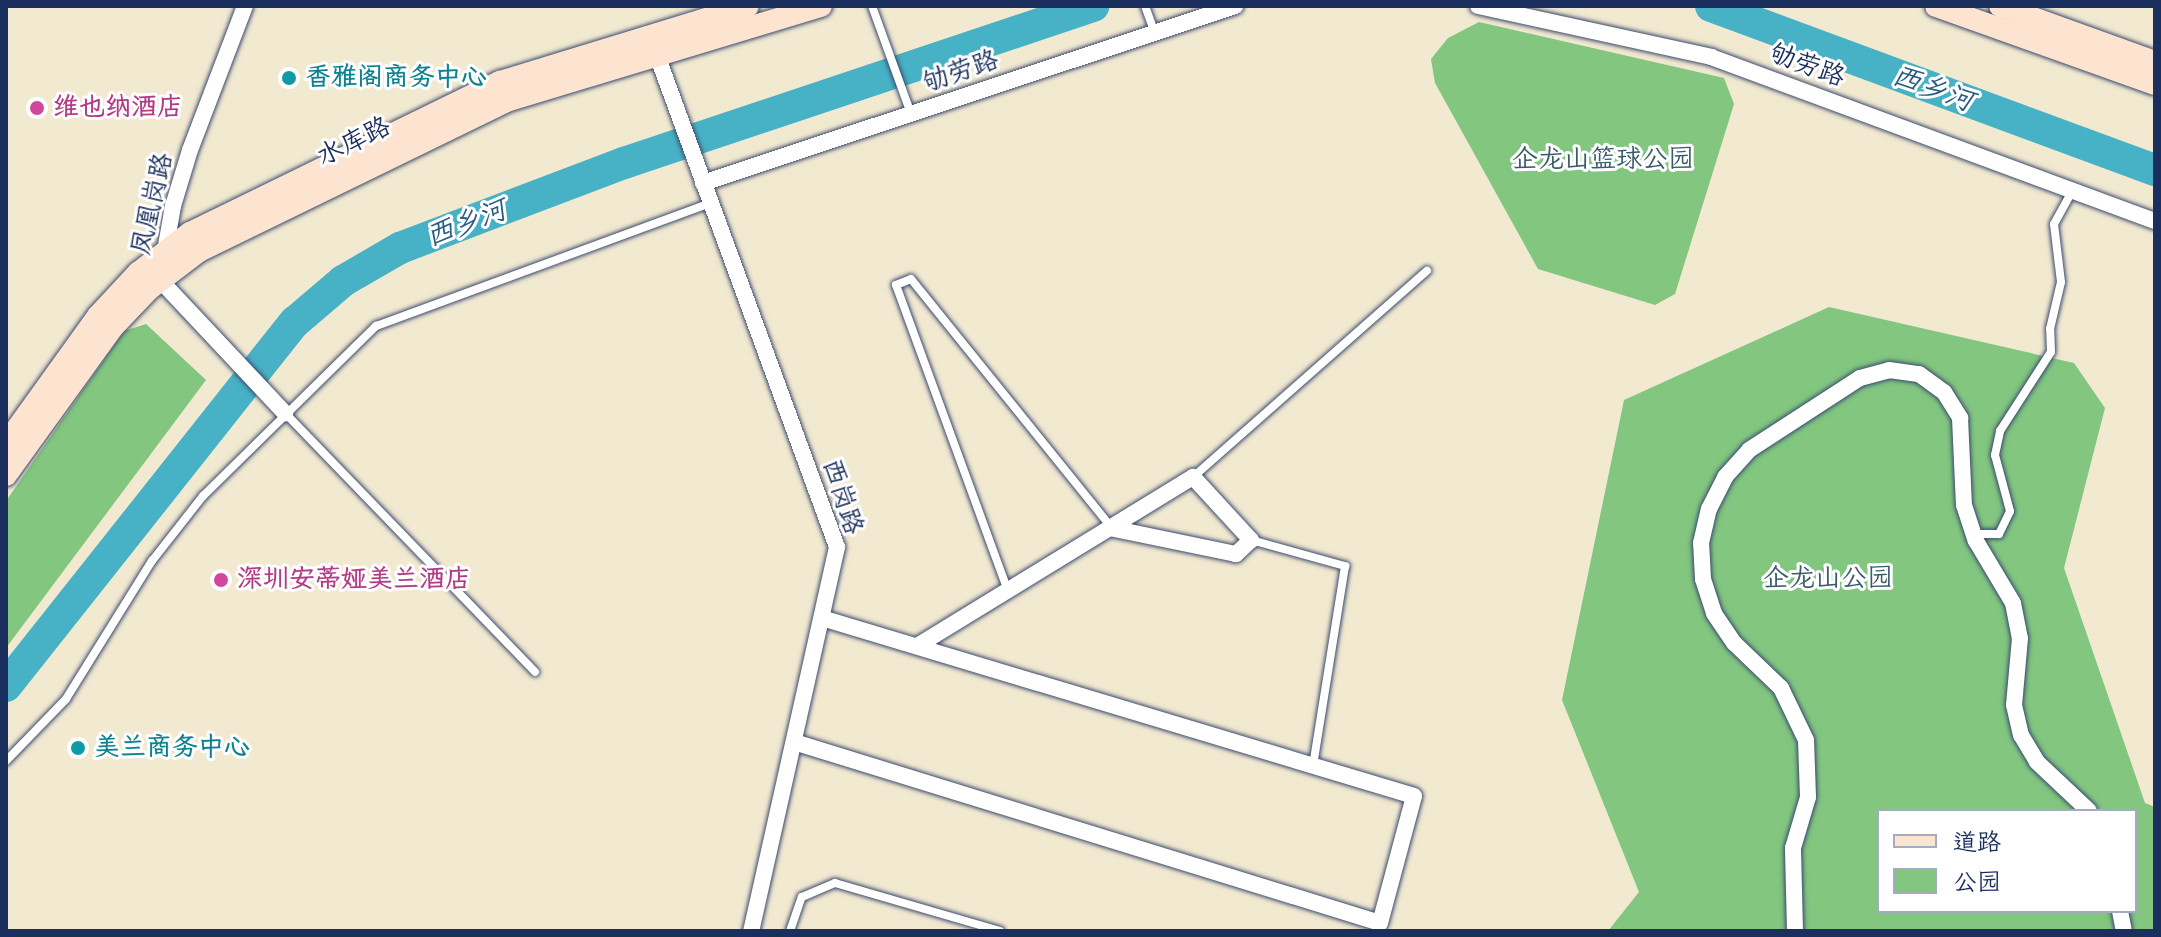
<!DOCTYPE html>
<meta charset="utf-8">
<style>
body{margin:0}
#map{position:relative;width:2161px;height:937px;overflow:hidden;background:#f2e9d1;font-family:"Comic Neue","LXGW WenKai TC",sans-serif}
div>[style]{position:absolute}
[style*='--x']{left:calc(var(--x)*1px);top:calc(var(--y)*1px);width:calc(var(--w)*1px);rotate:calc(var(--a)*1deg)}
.green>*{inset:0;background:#82c680}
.river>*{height:32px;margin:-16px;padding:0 16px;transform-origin:16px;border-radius:16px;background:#47b1c5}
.roads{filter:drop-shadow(0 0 2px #3b4b6f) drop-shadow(0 0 2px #3b4b6f)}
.lane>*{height:8px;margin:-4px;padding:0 4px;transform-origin:4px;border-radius:4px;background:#fff}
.street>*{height:16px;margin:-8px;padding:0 8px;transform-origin:8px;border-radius:8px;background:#fff}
.secondary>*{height:22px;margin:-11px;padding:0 11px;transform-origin:11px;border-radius:11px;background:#fde4d1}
.dots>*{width:22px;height:22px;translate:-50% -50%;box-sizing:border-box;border:4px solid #fff;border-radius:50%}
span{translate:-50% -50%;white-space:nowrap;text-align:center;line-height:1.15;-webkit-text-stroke:6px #fff;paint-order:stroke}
.street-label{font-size:26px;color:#1b2f5e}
.culture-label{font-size:26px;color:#0d838f;font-weight:700}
.left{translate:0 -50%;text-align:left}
.hotel-label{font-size:26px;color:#b23c85;font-weight:700}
.park-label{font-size:26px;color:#3a5c68}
.water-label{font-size:28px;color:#2a5c82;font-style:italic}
.frame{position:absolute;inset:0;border:8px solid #1b2f5e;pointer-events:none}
.legend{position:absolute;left:1877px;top:809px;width:260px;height:104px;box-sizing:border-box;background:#fff;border:2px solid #a4acbf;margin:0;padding:10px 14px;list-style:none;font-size:24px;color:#1b2f5e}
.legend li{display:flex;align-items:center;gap:16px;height:40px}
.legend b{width:40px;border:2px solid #a4acbf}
</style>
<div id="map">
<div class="green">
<div style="clip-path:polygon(1479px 22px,1724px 78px,1734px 104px,1675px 294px,1655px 305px,1538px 269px,1435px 83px,1431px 59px,1448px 38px)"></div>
<div style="clip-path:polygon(evenodd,1829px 307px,2074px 363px,2105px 408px,2064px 568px,2145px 803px,2155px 807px,2155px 931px,1608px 931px,1639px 892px,1562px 700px,1624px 400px,1829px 307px,1879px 811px,2135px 811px,2135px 911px,1879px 911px,1879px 811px)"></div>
<div style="clip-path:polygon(146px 324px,206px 380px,6px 648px,6px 501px,124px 331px)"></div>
</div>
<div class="river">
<div style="--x:1711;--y:6;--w:473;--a:20.3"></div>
<div style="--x:6;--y:686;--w:465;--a:-51.6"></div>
<div style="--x:295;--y:322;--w:63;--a:-40.5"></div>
<div style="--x:343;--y:281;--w:66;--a:-30.1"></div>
<div style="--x:400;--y:248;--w:240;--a:-20.8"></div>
<div style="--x:624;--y:163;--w:495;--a:-18.5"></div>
</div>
<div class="roads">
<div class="lane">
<div style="--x:872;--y:6;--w:115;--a:70.1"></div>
<div style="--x:1145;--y:6;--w:27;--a:70"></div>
<div style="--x:285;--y:413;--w:360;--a:46"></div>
<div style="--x:1193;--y:477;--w:312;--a:-41.4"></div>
<div style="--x:1974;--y:534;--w:25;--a:0"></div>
<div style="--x:1999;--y:534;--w:25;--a:-64"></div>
<div style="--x:2010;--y:511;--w:58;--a:-105"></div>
<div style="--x:1995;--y:455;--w:25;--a:-78"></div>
<div style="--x:2000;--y:431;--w:94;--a:-57.2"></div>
<div style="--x:2051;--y:352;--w:23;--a:-92"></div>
<div style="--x:2050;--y:329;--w:48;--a:-76.8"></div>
<div style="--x:2061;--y:282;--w:58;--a:-96.9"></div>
<div style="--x:2054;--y:224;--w:38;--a:-61"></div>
<div style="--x:1251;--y:540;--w:98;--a:15.5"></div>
<div style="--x:1345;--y:566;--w:203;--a:99.1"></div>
<div style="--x:1008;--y:591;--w:326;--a:-110.1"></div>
<div style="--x:896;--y:285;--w:16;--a:-22"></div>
<div style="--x:911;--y:279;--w:319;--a:51.1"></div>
<div style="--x:6;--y:761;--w:86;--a:-45.9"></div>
<div style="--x:66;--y:699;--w:163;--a:-58.1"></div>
<div style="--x:152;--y:561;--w:83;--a:-51.9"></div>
<div style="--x:203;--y:496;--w:243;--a:-44.5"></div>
<div style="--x:376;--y:326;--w:356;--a:-20.2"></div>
<div style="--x:790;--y:931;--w:36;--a:-71"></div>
<div style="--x:802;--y:897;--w:36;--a:-23"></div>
<div style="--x:835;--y:883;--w:172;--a:16.2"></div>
</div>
<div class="street">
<div style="--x:245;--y:6;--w:154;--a:110.9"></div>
<div style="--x:190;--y:150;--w:59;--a:106.9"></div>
<div style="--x:173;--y:206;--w:75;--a:100"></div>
<div style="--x:160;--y:280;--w:183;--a:46.8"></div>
<div style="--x:1478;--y:6;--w:239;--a:12.3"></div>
<div style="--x:1711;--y:57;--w:473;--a:20.3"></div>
<div style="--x:654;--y:47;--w:532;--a:69.9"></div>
<div style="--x:837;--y:547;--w:394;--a:102.6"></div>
<div style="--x:703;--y:183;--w:561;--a:-18.4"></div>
<div style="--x:917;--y:646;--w:324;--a:-31.5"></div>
<div style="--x:1193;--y:477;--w:86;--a:47.4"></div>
<div style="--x:1251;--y:540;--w:21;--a:137"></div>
<div style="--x:1236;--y:554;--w:128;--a:-168.3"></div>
<div style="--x:794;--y:742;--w:613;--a:17.16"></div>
<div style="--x:1380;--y:923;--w:131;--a:-75"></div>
<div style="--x:1414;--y:796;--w:618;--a:-163.27"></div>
<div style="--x:2120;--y:911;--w:20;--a:79"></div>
<div style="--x:1795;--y:931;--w:83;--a:-91.4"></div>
<div style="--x:1793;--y:848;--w:53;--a:-73.6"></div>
<div style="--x:1808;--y:797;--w:57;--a:-92"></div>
<div style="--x:1806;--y:740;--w:58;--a:-115.7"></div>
<div style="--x:1781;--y:688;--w:65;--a:-136.2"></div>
<div style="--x:1734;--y:643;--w:36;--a:-124"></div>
<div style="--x:1714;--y:613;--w:36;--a:-108"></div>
<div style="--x:1703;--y:579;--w:36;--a:-93"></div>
<div style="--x:1701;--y:543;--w:35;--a:-77"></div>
<div style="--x:1709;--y:509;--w:36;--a:-63"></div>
<div style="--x:1725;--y:477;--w:36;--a:-48"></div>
<div style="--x:1749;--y:450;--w:132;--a:-33"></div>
<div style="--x:1860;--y:378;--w:30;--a:-15"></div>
<div style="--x:1889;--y:370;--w:30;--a:8"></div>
<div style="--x:1919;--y:374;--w:31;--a:36"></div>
<div style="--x:1944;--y:392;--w:31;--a:58"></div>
<div style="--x:1960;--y:418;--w:87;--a:87.4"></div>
<div style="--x:1964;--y:505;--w:38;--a:72"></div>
<div style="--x:1976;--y:541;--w:72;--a:59.2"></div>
<div style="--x:2013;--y:603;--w:36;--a:79"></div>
<div style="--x:2020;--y:638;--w:67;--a:95.1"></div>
<div style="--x:2014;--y:705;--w:31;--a:77"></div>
<div style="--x:2021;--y:735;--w:31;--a:59"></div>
<div style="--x:2037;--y:762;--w:71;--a:43.3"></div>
</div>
<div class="secondary">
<div style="--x:1936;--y:6;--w:232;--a:19.6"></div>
<div style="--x:2000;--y:6;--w:165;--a:19.9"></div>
<div style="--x:6;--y:444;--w:158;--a:-54.3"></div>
<div style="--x:98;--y:316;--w:59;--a:-47.1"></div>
<div style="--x:138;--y:273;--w:66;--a:-37.6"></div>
<div style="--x:190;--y:233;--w:345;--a:-26"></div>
<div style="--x:500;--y:82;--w:259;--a:-17"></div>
<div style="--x:6;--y:475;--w:181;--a:-54.2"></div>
<div style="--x:112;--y:328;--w:54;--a:-46.5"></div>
<div style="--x:149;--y:289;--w:63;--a:-37.2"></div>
<div style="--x:199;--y:251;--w:342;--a:-26"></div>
<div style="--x:506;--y:101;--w:329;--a:-16.8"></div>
</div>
</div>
<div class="dots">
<div style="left:289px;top:78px;background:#0f9aa8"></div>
<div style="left:37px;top:108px;background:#d1479c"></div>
<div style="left:221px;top:580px;background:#d1479c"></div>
<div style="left:78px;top:748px;background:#0f9aa8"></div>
</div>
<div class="street-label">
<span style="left:1807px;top:66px;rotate:20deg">劬劳路</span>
<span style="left:961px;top:72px;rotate:-19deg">劬劳路</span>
<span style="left:354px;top:142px;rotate:-26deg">水库路</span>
<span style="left:153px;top:204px;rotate:-77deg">凤凰岗路</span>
<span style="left:842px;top:497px;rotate:72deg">西岗路</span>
</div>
<div class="culture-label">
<span class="left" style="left:305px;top:78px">香雅阁商务中心</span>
<span class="left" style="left:94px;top:748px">美兰商务中心</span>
</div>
<div class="hotel-label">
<span class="left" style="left:53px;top:108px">维也纳酒店</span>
<span class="left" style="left:237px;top:580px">深圳安蒂娅美兰酒店</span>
</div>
<div class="park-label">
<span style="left:1603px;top:160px">企龙山篮球公园</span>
<span style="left:1828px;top:579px">企龙山公园</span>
</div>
<div class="water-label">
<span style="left:1933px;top:88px;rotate:20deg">西乡河</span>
<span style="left:466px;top:223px;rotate:-21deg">西乡河</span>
</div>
<div class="frame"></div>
<ul class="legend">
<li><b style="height:10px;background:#fde4d1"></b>道路</li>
<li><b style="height:22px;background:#82c680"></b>公园</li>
</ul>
</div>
